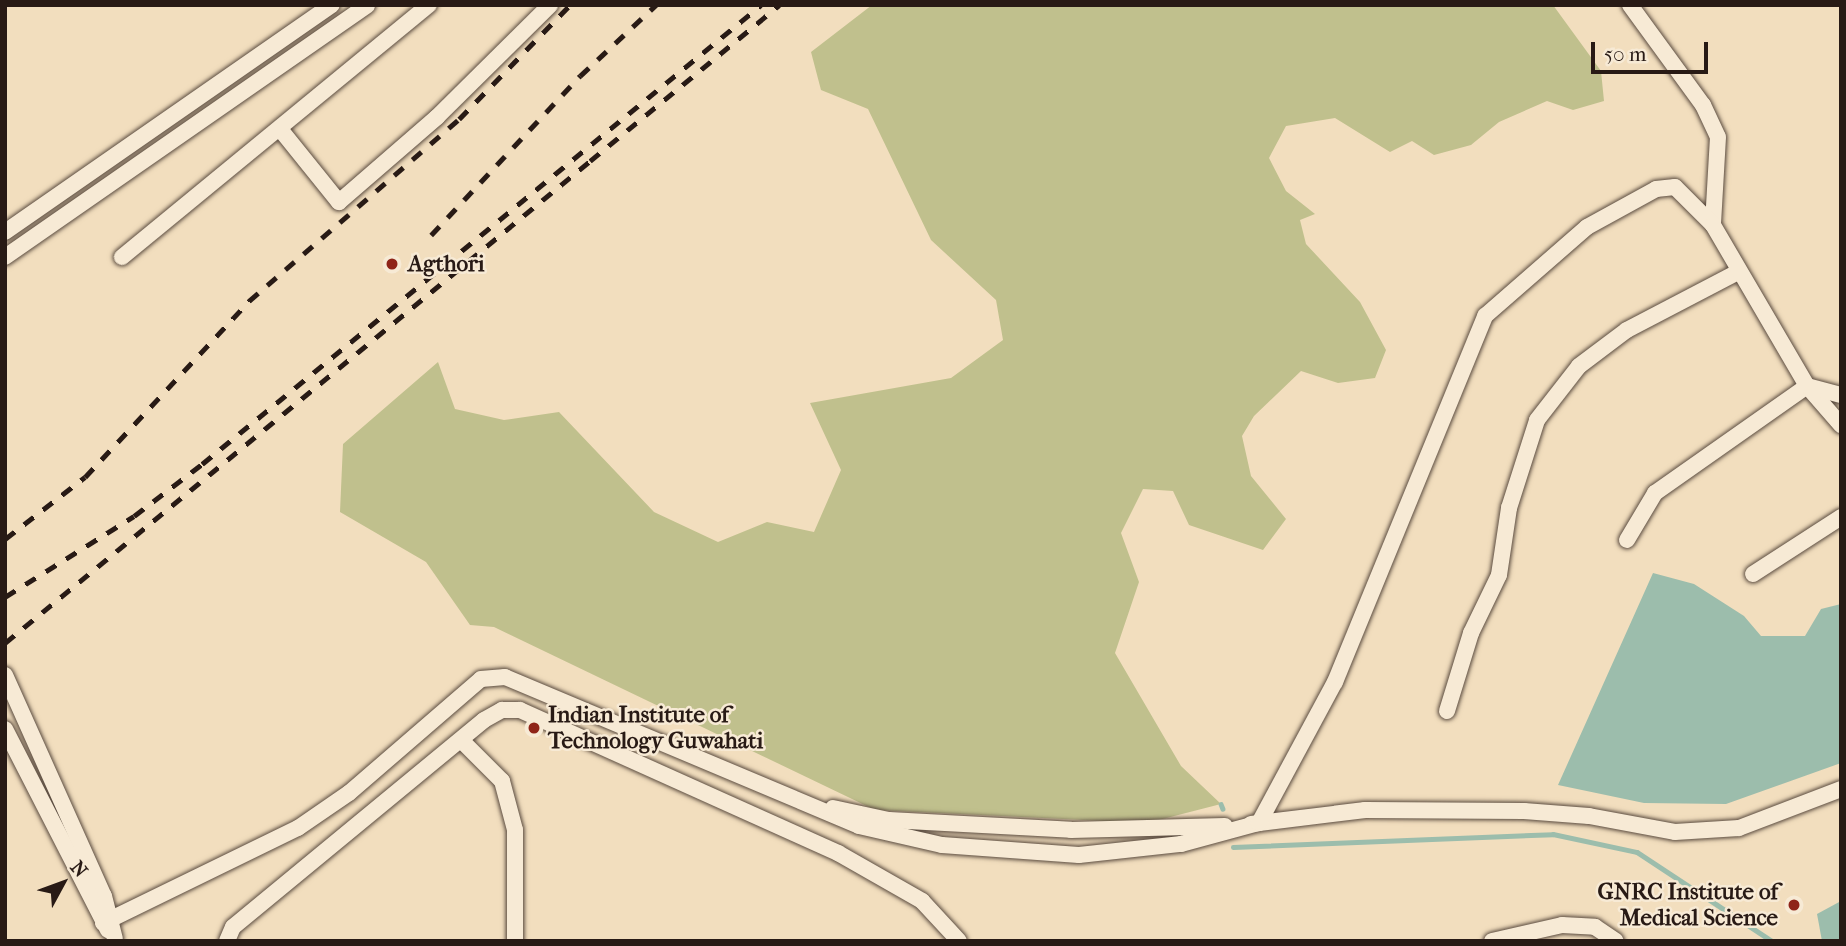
<!DOCTYPE html>
<style>
body{margin:0}
#map{position:relative;width:1846px;height:946px;overflow:hidden;background:#f2debe;font-family:"IM FELL French Canon",serif}
div>[style]{position:absolute}
[style*='--x']{left:calc(var(--x)*1px);top:calc(var(--y)*1px);width:calc(var(--w)*1px);rotate:calc(var(--a)*1deg)}
.green>*{inset:0;background:#c0c08d}
.water>*{inset:0;background:#9cbdac}
.stream>*{height:4.5px;margin:-2.25px;padding:0 2.25px;transform-origin:2.25px;border-radius:2.25px;background:#9cbdac}
.roads{filter:drop-shadow(0 0 2px #5a4b3f) drop-shadow(0 0 2px #5a4b3f)}
.minor>*{height:16px;margin:-8px;padding:0 8px;transform-origin:8px;border-radius:8px;background:#f7ead5}
.rail>*{height:4.5px;margin-top:-2.25px;transform-origin:0;background:repeating-linear-gradient(90deg,#281a15 0 12px,transparent 0 24px)}
.dots>*{width:19px;height:19px;translate:-50% -50%;box-sizing:border-box;border:4px solid #f7ead5;border-radius:50%}
span{translate:-50% -50%;white-space:nowrap;text-align:center;line-height:1.15;-webkit-text-stroke:5px #f7ead5;paint-order:stroke}
.poi-label{font-size:23px;color:#281a15;font-weight:700}
.left{translate:0 -50%;text-align:left}
.right{translate:-100% -50%;text-align:right}
.frame{position:absolute;inset:0;border:7px solid #281a15;pointer-events:none}
.north{position:absolute;left:28px;top:848px;width:70px;height:70px;-webkit-text-stroke:5px #f7ead5;paint-order:stroke;rotate:49deg;font-size:19px;font-weight:700;line-height:28px;text-align:center;color:#281a15}
.north::after{content:'';display:block;margin:auto;width:24px;height:32px;background:#281a15;clip-path:polygon(50% 0,100% 100%,50% 72%,0 100%)}
.scale{position:absolute;left:1591px;top:42px;width:117px;height:32px;box-sizing:border-box;border:4px solid #281a15;border-top:0;padding-left:9px;font-size:21px;line-height:24px;white-space:nowrap;color:#281a15;-webkit-text-stroke:5px #f7ead5;paint-order:stroke}
</style>
<div id="map">
<div class="green">
<div style="clip-path:polygon(872px 5px,1553px 5px,1601px 71px,1604px 101px,1573px 110px,1547px 101px,1499px 122px,1471px 145px,1434px 155px,1412px 141px,1390px 152px,1335px 118px,1286px 126px,1269px 158px,1286px 191px,1315px 214px,1300px 220px,1306px 244px,1360px 302px,1386px 350px,1375px 378px,1338px 383px,1301px 371px,1254px 416px,1242px 436px,1251px 476px,1286px 519px,1263px 550px,1189px 525px,1173px 491px,1143px 489px,1121px 533px,1139px 582px,1115px 653px,1181px 766px,1221px 804px,1147px 823px,875px 810px,494px 627px,470px 625px,426px 562px,340px 512px,343px 444px,438px 362px,455px 409px,504px 420px,559px 412px,654px 512px,718px 542px,767px 522px,814px 532px,841px 470px,810px 403px,951px 378px,1003px 340px,996px 300px,931px 240px,868px 109px,821px 90px,811px 52px)"></div>
</div>
<div class="water">
<div style="clip-path:polygon(1653px 573px,1694px 584px,1744px 616px,1761px 636px,1805px 636px,1821px 609px,1841px 604px,1841px 763px,1726px 804px,1644px 803px,1558px 785px)"></div>
<div style="clip-path:polygon(1841px 901px,1841px 941px,1822px 941px,1817px 914px)"></div>
</div>
<div class="stream">
<div style="--x:1221;--y:804;--w:5;--a:68"></div>
<div style="--x:1233;--y:847;--w:320;--a:-2.3"></div>
<div style="--x:1553;--y:834;--w:86;--a:12.1"></div>
<div style="--x:1637;--y:852;--w:162;--a:33.4"></div>
</div>
<div class="roads">
<div class="minor">
<div style="--x:1630;--y:5;--w:124;--a:53.9"></div>
<div style="--x:1703;--y:105;--w:35;--a:65"></div>
<div style="--x:1718;--y:137;--w:88;--a:93.3"></div>
<div style="--x:280;--y:129;--w:94;--a:51.1"></div>
<div style="--x:339;--y:202;--w:130;--a:-40.9"></div>
<div style="--x:437;--y:117;--w:159;--a:-44.7"></div>
<div style="--x:5;--y:232;--w:398;--a:-34.8"></div>
<div style="--x:5;--y:257;--w:441;--a:-34.8"></div>
<div style="--x:122;--y:257;--w:397;--a:-39.4"></div>
<div style="--x:1627;--y:540;--w:55;--a:-59.2"></div>
<div style="--x:1655;--y:493;--w:186;--a:-35.1"></div>
<div style="--x:1807;--y:386;--w:52;--a:48.9"></div>
<div style="--x:1753;--y:574;--w:105;--a:-32.9"></div>
<div style="--x:5;--y:675;--w:242;--a:65.9"></div>
<div style="--x:104;--y:896;--w:44;--a:75.7"></div>
<div style="--x:1447;--y:711;--w:82;--a:-72.9"></div>
<div style="--x:1471;--y:633;--w:64;--a:-64.2"></div>
<div style="--x:1499;--y:575;--w:68;--a:-81.5"></div>
<div style="--x:1509;--y:508;--w:92;--a:-72.3"></div>
<div style="--x:1537;--y:420;--w:68;--a:-52.1"></div>
<div style="--x:1579;--y:366;--w:60;--a:-36.9"></div>
<div style="--x:1627;--y:330;--w:125;--a:-27.6"></div>
<div style="--x:5;--y:729;--w:226;--a:62.9"></div>
<div style="--x:461;--y:740;--w:58;--a:45"></div>
<div style="--x:502;--y:781;--w:51;--a:75.1"></div>
<div style="--x:515;--y:830;--w:111;--a:90"></div>
<div style="--x:833;--y:808;--w:57;--a:12.1"></div>
<div style="--x:889;--y:820;--w:182;--a:3.1"></div>
<div style="--x:1071;--y:830;--w:154;--a:-1.5"></div>
<div style="--x:1251;--y:824;--w:115;--a:-7"></div>
<div style="--x:1365;--y:810;--w:159;--a:0.4"></div>
<div style="--x:1524;--y:811;--w:65;--a:4.4"></div>
<div style="--x:1589;--y:816;--w:87;--a:10.5"></div>
<div style="--x:1675;--y:832;--w:64;--a:-3.6"></div>
<div style="--x:1739;--y:828;--w:109;--a:-20.9"></div>
<div style="--x:103;--y:923;--w:217;--a:-26"></div>
<div style="--x:298;--y:828;--w:62;--a:-34.5"></div>
<div style="--x:349;--y:793;--w:174;--a:-40.8"></div>
<div style="--x:481;--y:679;--w:24;--a:-5"></div>
<div style="--x:505;--y:677;--w:384;--a:22.8"></div>
<div style="--x:859;--y:826;--w:85;--a:12.9"></div>
<div style="--x:942;--y:845;--w:137;--a:4.2"></div>
<div style="--x:1079;--y:855;--w:103;--a:-6.2"></div>
<div style="--x:1181;--y:844;--w:81;--a:-15.1"></div>
<div style="--x:1259;--y:823;--w:160;--a:-61.7"></div>
<div style="--x:1335;--y:682;--w:396;--a:-67.7"></div>
<div style="--x:1485;--y:316;--w:135;--a:-41.1"></div>
<div style="--x:1587;--y:227;--w:79;--a:-28.8"></div>
<div style="--x:1656;--y:189;--w:19;--a:-6"></div>
<div style="--x:1675;--y:187;--w:54;--a:45"></div>
<div style="--x:1713;--y:225;--w:186;--a:59.7"></div>
<div style="--x:1807;--y:386;--w:35;--a:15"></div>
<div style="--x:227;--y:941;--w:15;--a:-67"></div>
<div style="--x:233;--y:927;--w:325;--a:-39.5"></div>
<div style="--x:484;--y:720;--w:21;--a:-29"></div>
<div style="--x:502;--y:710;--w:18;--a:0"></div>
<div style="--x:520;--y:710;--w:349;--a:24.2"></div>
<div style="--x:838;--y:853;--w:97;--a:29.7"></div>
<div style="--x:922;--y:901;--w:54;--a:47.2"></div>
<div style="--x:1492;--y:941;--w:72;--a:-12.9"></div>
<div style="--x:1562;--y:925;--w:33;--a:3"></div>
<div style="--x:1595;--y:927;--w:25;--a:34"></div>
</div>
</div>
<div class="rail">
<div style="--x:590;--y:161;--w:245;--a:-39.5"></div>
<div style="--x:431;--y:235;--w:218;--a:-46.9"></div>
<div style="--x:580;--y:76;--w:104;--a:-43.1"></div>
<div style="--x:5;--y:539;--w:101;--a:-37.8"></div>
<div style="--x:85;--y:477;--w:241;--a:-47"></div>
<div style="--x:249;--y:301;--w:278;--a:-40.9"></div>
<div style="--x:459;--y:119;--w:159;--a:-45.8"></div>
<div style="--x:5;--y:597;--w:152;--a:-32.1"></div>
<div style="--x:134;--y:516;--w:86;--a:-37.4"></div>
<div style="--x:202;--y:464;--w:723;--a:-39.39"></div>
<div style="--x:5;--y:643;--w:766;--a:-39.49"></div>
</div>
<div class="dots">
<div style="left:392px;top:264px;background:#8f2418"></div>
<div style="left:534px;top:728px;background:#8f2418"></div>
<div style="left:1794px;top:905px;background:#8f2418"></div>
</div>
<div class="poi-label">
<span class="left" style="left:408px;top:264px">Agthori</span>
<span class="left" style="left:548px;top:728px">Indian Institute of<br>Technology Guwahati</span>
<span class="right" style="left:1778px;top:905px">GNRC Institute of<br>Medical Science</span>
</div>
<div class="frame"></div>
<div class="north">N</div>
<div class="scale">50 m</div>
</div>
